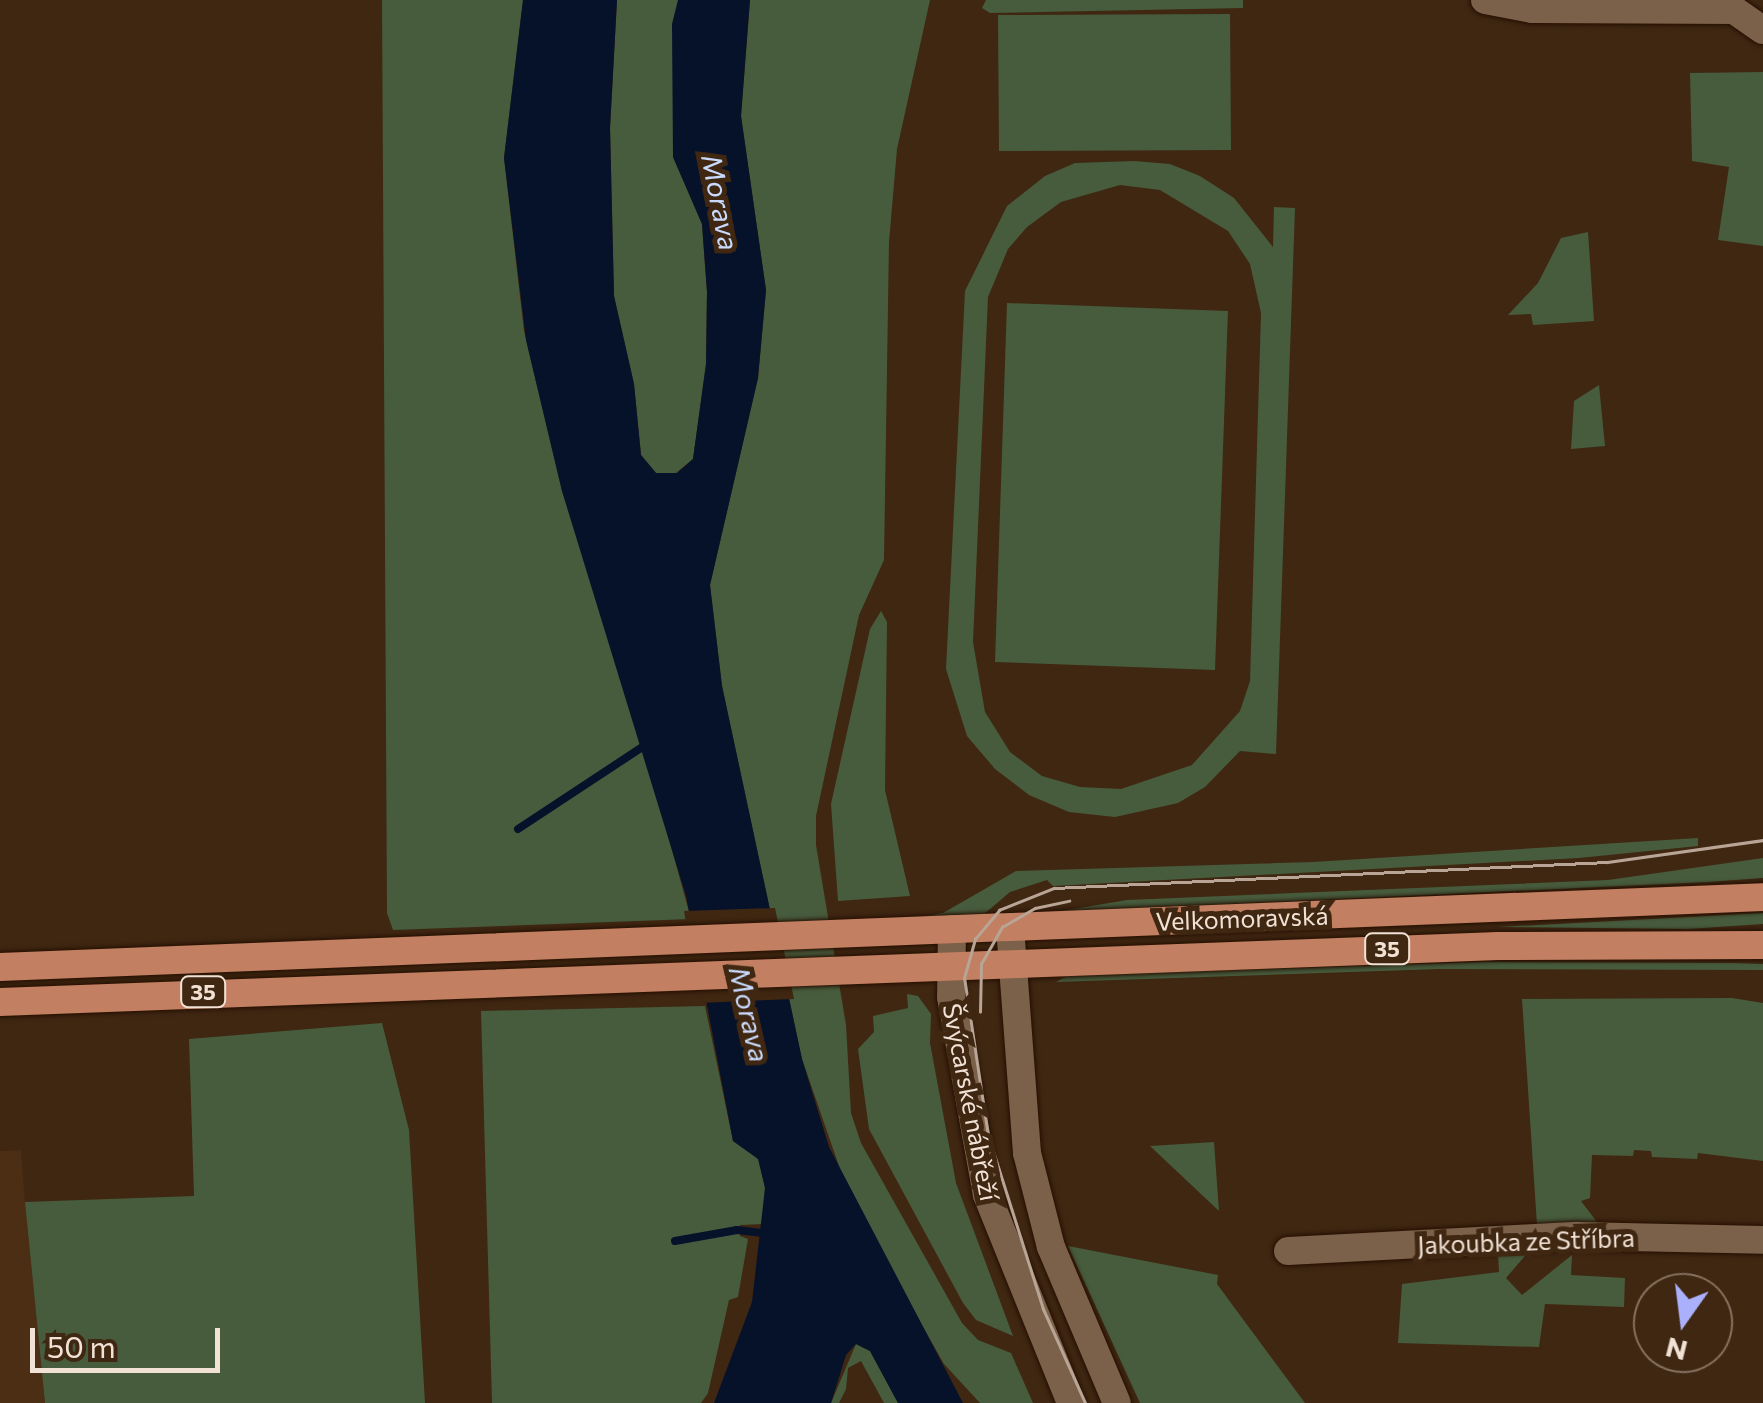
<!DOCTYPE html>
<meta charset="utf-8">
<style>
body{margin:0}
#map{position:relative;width:1763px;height:1403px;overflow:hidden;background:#3f2712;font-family:Commissioner,sans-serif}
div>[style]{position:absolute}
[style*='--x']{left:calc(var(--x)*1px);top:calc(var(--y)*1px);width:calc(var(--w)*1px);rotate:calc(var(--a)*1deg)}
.built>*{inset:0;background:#4b2e13}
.green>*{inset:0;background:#475c3d}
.water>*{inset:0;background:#06112a}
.pier>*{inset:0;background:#3f2712}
.stream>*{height:8px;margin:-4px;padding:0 4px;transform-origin:4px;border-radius:4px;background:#06112a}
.roads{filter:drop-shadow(0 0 2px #250f00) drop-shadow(0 0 2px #250f00)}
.minor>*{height:28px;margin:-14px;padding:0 14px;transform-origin:14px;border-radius:14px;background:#7b604a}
.primary>*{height:28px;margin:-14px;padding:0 14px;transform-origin:14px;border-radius:14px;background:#c27f61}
.tram>*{height:2.5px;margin:-1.25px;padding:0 1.25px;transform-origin:1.25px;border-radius:1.25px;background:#b8a596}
span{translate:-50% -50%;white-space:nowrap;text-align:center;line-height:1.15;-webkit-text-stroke:10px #3f2712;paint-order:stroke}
.shield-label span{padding:2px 8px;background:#3f2712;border:2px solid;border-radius:8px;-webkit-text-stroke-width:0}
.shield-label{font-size:22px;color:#f2e2d6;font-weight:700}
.street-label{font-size:25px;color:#f2e2d6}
.water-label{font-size:28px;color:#c9dafc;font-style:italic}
.north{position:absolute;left:1633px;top:1273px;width:100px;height:100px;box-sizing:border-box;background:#3f2712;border:2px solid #877260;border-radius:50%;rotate:194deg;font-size:28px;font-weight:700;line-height:40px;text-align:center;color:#f2e2d6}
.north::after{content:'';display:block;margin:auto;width:35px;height:45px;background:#aab0fc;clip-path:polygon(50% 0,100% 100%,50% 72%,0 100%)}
.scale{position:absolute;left:30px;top:1328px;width:190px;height:45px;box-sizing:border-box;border:5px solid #f2e2d6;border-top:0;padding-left:12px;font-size:30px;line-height:35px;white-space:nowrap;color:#f2e2d6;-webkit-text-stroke:8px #3f2712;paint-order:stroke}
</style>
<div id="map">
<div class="built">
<div style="clip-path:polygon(21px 1150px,25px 1202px,45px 1403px,0 1403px,0 1151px)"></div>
</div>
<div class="green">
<div style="clip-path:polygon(382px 0,523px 0,504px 158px,524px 331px,562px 491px,640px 734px,691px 919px,393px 930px,387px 913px)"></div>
<div style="clip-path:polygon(617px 0,678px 0,673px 157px,702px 224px,707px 292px,706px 364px,693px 459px,676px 473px,656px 473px,641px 455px,634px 384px,614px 296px,610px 128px)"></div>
<div style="clip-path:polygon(750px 0,930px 0,897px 149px,889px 242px,884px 560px,859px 615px,816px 816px,816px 845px,846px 1025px,851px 1113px,861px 1143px,962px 1323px,978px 1340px,1011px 1353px,1033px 1403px,980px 1403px,944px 1364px,850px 1198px,802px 1059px,722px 686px,710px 585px,758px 378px,766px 290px,741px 116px)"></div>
<div style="clip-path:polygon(986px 0,1243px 0,1243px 8px,990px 13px,982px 8px)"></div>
<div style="clip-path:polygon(1230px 14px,1231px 150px,999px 151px,998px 15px)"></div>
<div style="clip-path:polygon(1763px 72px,1763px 246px,1718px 240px,1729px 167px,1692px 161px,1690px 73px)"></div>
<div style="clip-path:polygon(evenodd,1134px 161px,1170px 164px,1200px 176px,1234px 198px,1273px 247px,1274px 207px,1295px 208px,1276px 754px,1240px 751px,1205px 787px,1178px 803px,1115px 817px,1069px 812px,1029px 795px,995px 769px,967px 736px,946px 669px,965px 291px,1007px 206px,1045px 176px,1075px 163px,1134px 161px,1120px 185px,1160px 190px,1228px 231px,1250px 264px,1261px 313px,1250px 681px,1240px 711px,1192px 765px,1121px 789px,1080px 787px,1042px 776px,1010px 752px,985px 712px,973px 642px,988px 297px,1008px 249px,1027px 227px,1061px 202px,1120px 185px)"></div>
<div style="clip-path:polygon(1588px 232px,1594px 321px,1533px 325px,1531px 314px,1508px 315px,1538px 283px,1561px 238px)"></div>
<div style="clip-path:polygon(1007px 303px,1228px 311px,1215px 670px,995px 662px)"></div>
<div style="clip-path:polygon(1599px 385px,1605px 446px,1571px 449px,1574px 401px)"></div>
<div style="clip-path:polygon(881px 611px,887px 622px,885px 790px,910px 896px,838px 901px,831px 804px,870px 629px)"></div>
<div style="clip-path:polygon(1698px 838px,1698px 846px,1579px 858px,1053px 886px,1047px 880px,1010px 892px,983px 915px,925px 916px,943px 913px,1016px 871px,1313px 862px)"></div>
<div style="clip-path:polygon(1763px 858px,1763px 878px,1708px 882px,1056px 912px,1127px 900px,1608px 880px)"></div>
<div style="clip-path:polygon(1763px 913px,1763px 924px,1688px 929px,1498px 927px)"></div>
<div style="clip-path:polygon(1482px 962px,1734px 963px,1763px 964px,1763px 970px,1439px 969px,1056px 982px,1069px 975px)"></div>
<div style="clip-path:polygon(907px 994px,918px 996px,931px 1014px,930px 1043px,956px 1183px,1013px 1336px,976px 1320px,963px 1303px,869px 1129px,858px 1049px,874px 1032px,873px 1016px,908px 1008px)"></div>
<div style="clip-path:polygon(1732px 998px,1763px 1003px,1763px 1161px,1698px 1153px,1697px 1159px,1652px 1157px,1651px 1151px,1634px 1150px,1633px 1156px,1592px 1155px,1590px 1198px,1581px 1201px,1600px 1226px,1537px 1225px,1522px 999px)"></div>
<div style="clip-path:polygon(705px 1006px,733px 1141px,759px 1159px,765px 1188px,764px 1224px,740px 1225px,740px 1236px,748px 1239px,738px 1297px,729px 1300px,708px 1393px,701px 1403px,492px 1403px,481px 1011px)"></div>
<div style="clip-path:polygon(382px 1023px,409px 1130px,425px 1403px,45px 1403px,25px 1202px,194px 1196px,189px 1039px)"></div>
<div style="clip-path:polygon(1214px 1142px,1219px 1211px,1150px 1146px)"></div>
<div style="clip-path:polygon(1068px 1246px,1218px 1275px,1217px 1284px,1305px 1403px,1140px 1403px)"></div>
<div style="clip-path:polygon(1530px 1250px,1506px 1278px,1522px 1295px,1572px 1255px,1571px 1275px,1625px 1278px,1624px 1307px,1545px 1304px,1539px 1347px,1398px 1343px,1402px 1284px,1499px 1272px,1498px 1253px)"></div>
<div style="clip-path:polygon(856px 1344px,870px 1351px,898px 1403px,884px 1403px,861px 1361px,848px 1368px,846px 1389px,839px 1403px,831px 1403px)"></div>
</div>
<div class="water">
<div style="clip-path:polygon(523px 0,617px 0,610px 128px,614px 296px,634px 384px,641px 455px,656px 473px,677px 473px,693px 459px,706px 364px,707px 292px,702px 224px,673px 157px,672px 24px,678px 0,750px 0,741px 116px,766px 290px,758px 378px,710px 585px,722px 686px,802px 1059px,829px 1147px,963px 1403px,898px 1403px,870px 1351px,856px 1344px,846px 1355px,831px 1403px,714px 1403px,752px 1302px,765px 1188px,758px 1159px,733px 1141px,686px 896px,562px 491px,526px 340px,504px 158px)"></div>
</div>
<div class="pier">
<div style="clip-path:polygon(775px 908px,794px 999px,700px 1003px,684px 911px)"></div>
</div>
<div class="stream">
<div style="--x:518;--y:829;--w:151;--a:-33.4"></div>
<div style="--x:675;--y:1241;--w:63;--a:-10.1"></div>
<div style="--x:737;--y:1230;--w:32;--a:7"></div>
</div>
<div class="roads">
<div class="minor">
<div style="--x:1485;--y:0;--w:48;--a:10.8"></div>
<div style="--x:1532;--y:9;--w:202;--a:0.3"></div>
<div style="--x:1734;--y:10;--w:35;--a:35"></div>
<div style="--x:1010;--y:927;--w:227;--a:85.7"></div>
<div style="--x:1027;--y:1153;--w:97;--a:75.7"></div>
<div style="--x:1051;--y:1247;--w:169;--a:67.1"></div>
<div style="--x:952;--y:929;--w:68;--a:90.8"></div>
<div style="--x:951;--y:997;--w:201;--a:79.7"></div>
<div style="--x:987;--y:1195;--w:224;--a:68"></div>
<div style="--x:1288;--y:1251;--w:290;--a:-3"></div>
<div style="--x:1578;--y:1236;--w:185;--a:1.2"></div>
</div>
<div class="primary">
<div style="--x:0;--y:967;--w:1764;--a:-2.27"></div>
<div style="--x:0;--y:1002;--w:1499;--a:-2.14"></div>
<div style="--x:1498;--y:946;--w:265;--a:-0.2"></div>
</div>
</div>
<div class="tram">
<div style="--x:980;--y:1012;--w:48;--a:-88.8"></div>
<div style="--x:981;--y:964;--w:43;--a:-60.4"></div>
<div style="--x:1002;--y:927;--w:38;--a:-30"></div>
<div style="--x:1035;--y:908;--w:35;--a:-12"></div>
<div style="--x:1085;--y:1403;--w:103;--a:-114.1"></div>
<div style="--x:1043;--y:1309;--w:182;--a:-107.6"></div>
<div style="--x:988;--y:1136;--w:160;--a:-98.6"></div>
<div style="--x:964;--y:978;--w:41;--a:-74.2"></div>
<div style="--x:975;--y:939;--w:38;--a:-50"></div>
<div style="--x:999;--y:910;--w:59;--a:-21.8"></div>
<div style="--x:1054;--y:888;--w:554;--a:-2.69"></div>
<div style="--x:1607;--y:862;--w:158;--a:-8"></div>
</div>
<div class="shield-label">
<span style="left:1387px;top:949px">35</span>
<span style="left:203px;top:992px">35</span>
</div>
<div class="street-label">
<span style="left:1242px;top:918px;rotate:-2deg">Velkomoravská</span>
<span style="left:971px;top:1102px;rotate:79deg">Švýcarské nábřeží</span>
<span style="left:1526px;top:1241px;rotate:-2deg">Jakoubka ze Stříbra</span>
</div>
<div class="water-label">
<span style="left:721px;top:202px;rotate:79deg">Morava</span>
<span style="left:750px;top:1014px;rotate:77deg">Morava</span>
</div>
<div class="north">N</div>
<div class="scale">50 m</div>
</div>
